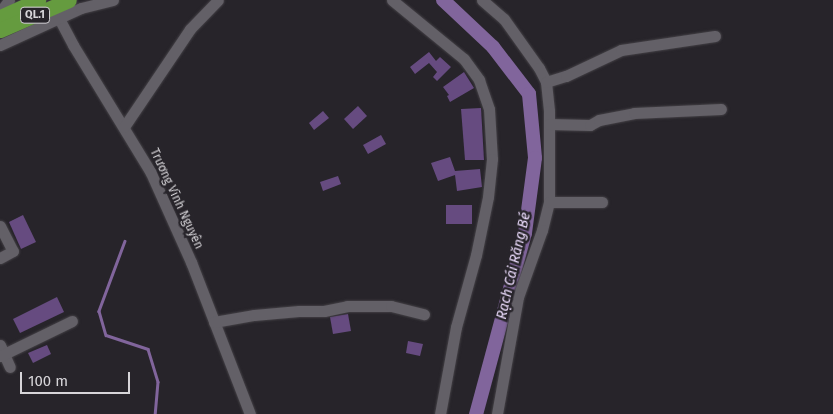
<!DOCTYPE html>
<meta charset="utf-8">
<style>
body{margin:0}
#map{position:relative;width:833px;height:414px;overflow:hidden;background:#27242a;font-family:"Fira Sans",sans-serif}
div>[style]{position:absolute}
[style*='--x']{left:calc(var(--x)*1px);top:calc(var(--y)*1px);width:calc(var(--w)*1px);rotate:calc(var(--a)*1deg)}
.stream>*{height:2.5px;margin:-1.25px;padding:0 1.25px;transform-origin:1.25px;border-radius:1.25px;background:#81659c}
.river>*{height:14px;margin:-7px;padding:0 7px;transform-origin:7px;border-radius:7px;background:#81659c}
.building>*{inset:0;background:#664b80}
.roads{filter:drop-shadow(0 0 1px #444146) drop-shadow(0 0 1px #444146)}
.minor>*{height:11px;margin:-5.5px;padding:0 5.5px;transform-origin:5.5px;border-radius:5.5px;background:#636067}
.highway>*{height:15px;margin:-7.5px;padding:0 7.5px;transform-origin:7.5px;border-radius:7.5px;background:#659b3f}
span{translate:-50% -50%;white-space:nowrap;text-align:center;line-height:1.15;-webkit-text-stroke:5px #27242a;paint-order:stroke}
.shield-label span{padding:1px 4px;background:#27242a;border:1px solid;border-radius:4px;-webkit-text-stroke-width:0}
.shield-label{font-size:11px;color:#d7d5d9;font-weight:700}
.street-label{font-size:12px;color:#d7d5d9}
.water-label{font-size:14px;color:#ecdcfd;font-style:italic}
.scale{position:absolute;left:20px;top:372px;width:110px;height:22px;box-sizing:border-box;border:2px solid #d7d5d9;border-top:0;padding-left:6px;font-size:15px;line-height:18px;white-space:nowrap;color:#d7d5d9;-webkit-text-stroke:4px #27242a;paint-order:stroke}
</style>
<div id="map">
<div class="stream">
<div style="--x:125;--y:241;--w:75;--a:110.4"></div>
<div style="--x:99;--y:311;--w:25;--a:74"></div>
<div style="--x:106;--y:335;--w:44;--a:18.4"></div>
<div style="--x:148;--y:349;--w:34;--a:73"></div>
<div style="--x:158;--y:382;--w:32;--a:95"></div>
</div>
<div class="river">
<div style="--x:443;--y:0;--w:69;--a:43.2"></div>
<div style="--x:493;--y:47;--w:59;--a:52.5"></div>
<div style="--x:529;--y:94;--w:64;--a:84.6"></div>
<div style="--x:535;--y:158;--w:76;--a:97.6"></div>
<div style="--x:525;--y:233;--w:188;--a:105.1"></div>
</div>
<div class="building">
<div style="clip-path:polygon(429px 52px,436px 61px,440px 57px,451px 67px,437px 81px,433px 77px,437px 72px,429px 63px,415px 74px,410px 67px)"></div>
<div style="clip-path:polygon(464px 72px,474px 88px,450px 102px,447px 96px,449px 95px,443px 87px)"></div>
<div style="clip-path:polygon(358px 106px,367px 116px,353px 129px,344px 119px)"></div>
<div style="clip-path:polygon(481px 108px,484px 160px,465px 160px,461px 109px)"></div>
<div style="clip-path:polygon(323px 111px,329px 118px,314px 130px,309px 123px)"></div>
<div style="clip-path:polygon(381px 135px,386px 144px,368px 154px,363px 145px)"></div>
<div style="clip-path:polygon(450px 157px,455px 171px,480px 169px,482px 187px,457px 191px,455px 175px,438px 181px,431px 163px)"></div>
<div style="clip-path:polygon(338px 176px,341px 184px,323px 191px,320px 182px)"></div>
<div style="clip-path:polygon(446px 205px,472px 205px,472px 224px,446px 224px)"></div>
<div style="clip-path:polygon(23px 215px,36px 242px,21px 249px,9px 222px)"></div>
<div style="clip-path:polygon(57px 297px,64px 312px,20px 333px,13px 319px)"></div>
<div style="clip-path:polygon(348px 314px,351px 331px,333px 334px,330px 317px)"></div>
<div style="clip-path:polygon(408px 341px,423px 344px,420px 356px,406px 353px)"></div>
<div style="clip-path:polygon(47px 345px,51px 354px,33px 363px,28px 353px)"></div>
</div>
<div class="roads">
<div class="minor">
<div style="--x:392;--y:0;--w:93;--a:39.3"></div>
<div style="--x:464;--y:59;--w:26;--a:54"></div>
<div style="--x:479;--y:80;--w:31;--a:71"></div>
<div style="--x:489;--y:109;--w:50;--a:86.6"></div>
<div style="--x:492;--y:159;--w:38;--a:96"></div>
<div style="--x:488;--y:197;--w:59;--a:101.7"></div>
<div style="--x:476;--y:255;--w:75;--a:105.5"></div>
<div style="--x:456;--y:327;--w:88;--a:100.4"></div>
<div style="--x:482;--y:0;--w:29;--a:41"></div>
<div style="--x:504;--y:19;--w:60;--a:54.5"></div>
<div style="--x:539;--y:68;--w:16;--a:63"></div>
<div style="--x:546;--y:82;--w:29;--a:84"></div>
<div style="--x:549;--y:111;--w:91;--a:90"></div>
<div style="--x:549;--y:202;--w:29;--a:104"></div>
<div style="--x:542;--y:230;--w:71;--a:109.7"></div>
<div style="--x:518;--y:297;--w:119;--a:100.2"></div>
<div style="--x:53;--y:7;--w:43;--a:62.2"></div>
<div style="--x:73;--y:45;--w:150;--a:58.6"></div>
<div style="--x:151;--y:173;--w:98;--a:65.8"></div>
<div style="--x:191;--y:262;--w:163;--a:68.8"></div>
<div style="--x:0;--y:12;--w:15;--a:-53"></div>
<div style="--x:0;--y:45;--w:89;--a:-24.6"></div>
<div style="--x:81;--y:8;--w:33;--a:-14"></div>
<div style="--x:546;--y:82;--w:21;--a:-17"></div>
<div style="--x:566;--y:76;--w:61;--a:-25.3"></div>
<div style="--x:621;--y:50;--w:95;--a:-8.5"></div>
<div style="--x:549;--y:124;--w:41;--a:1.4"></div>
<div style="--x:590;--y:125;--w:10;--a:-29"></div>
<div style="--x:599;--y:120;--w:36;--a:-11"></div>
<div style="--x:634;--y:113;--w:87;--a:-2.6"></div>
<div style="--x:124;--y:127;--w:118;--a:-56"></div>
<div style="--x:190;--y:29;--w:40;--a:-46"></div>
<div style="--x:549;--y:202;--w:53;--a:0"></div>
<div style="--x:0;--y:226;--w:28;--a:63"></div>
<div style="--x:13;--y:251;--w:15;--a:152"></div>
<div style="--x:214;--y:322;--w:41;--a:-9.9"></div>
<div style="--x:254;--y:315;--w:45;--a:-5.1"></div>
<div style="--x:299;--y:311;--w:25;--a:0"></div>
<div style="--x:324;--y:311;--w:24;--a:-12"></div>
<div style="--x:347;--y:306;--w:44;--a:0"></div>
<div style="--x:391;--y:306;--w:34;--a:14"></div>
<div style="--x:0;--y:345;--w:24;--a:66"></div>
<div style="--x:0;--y:356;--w:80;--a:-25.9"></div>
</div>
<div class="highway">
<div style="--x:0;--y:17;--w:42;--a:-24.1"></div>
<div style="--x:0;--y:30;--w:75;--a:-23.5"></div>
</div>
</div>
<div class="shield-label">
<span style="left:35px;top:15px">QL.1</span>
</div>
<div class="street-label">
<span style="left:176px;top:199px;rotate:65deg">Trương Vĩnh Nguyên</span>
</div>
<div class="water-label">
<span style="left:514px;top:266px;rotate:-77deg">Rạch Cái Răng Bé</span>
</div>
<div class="scale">100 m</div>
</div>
